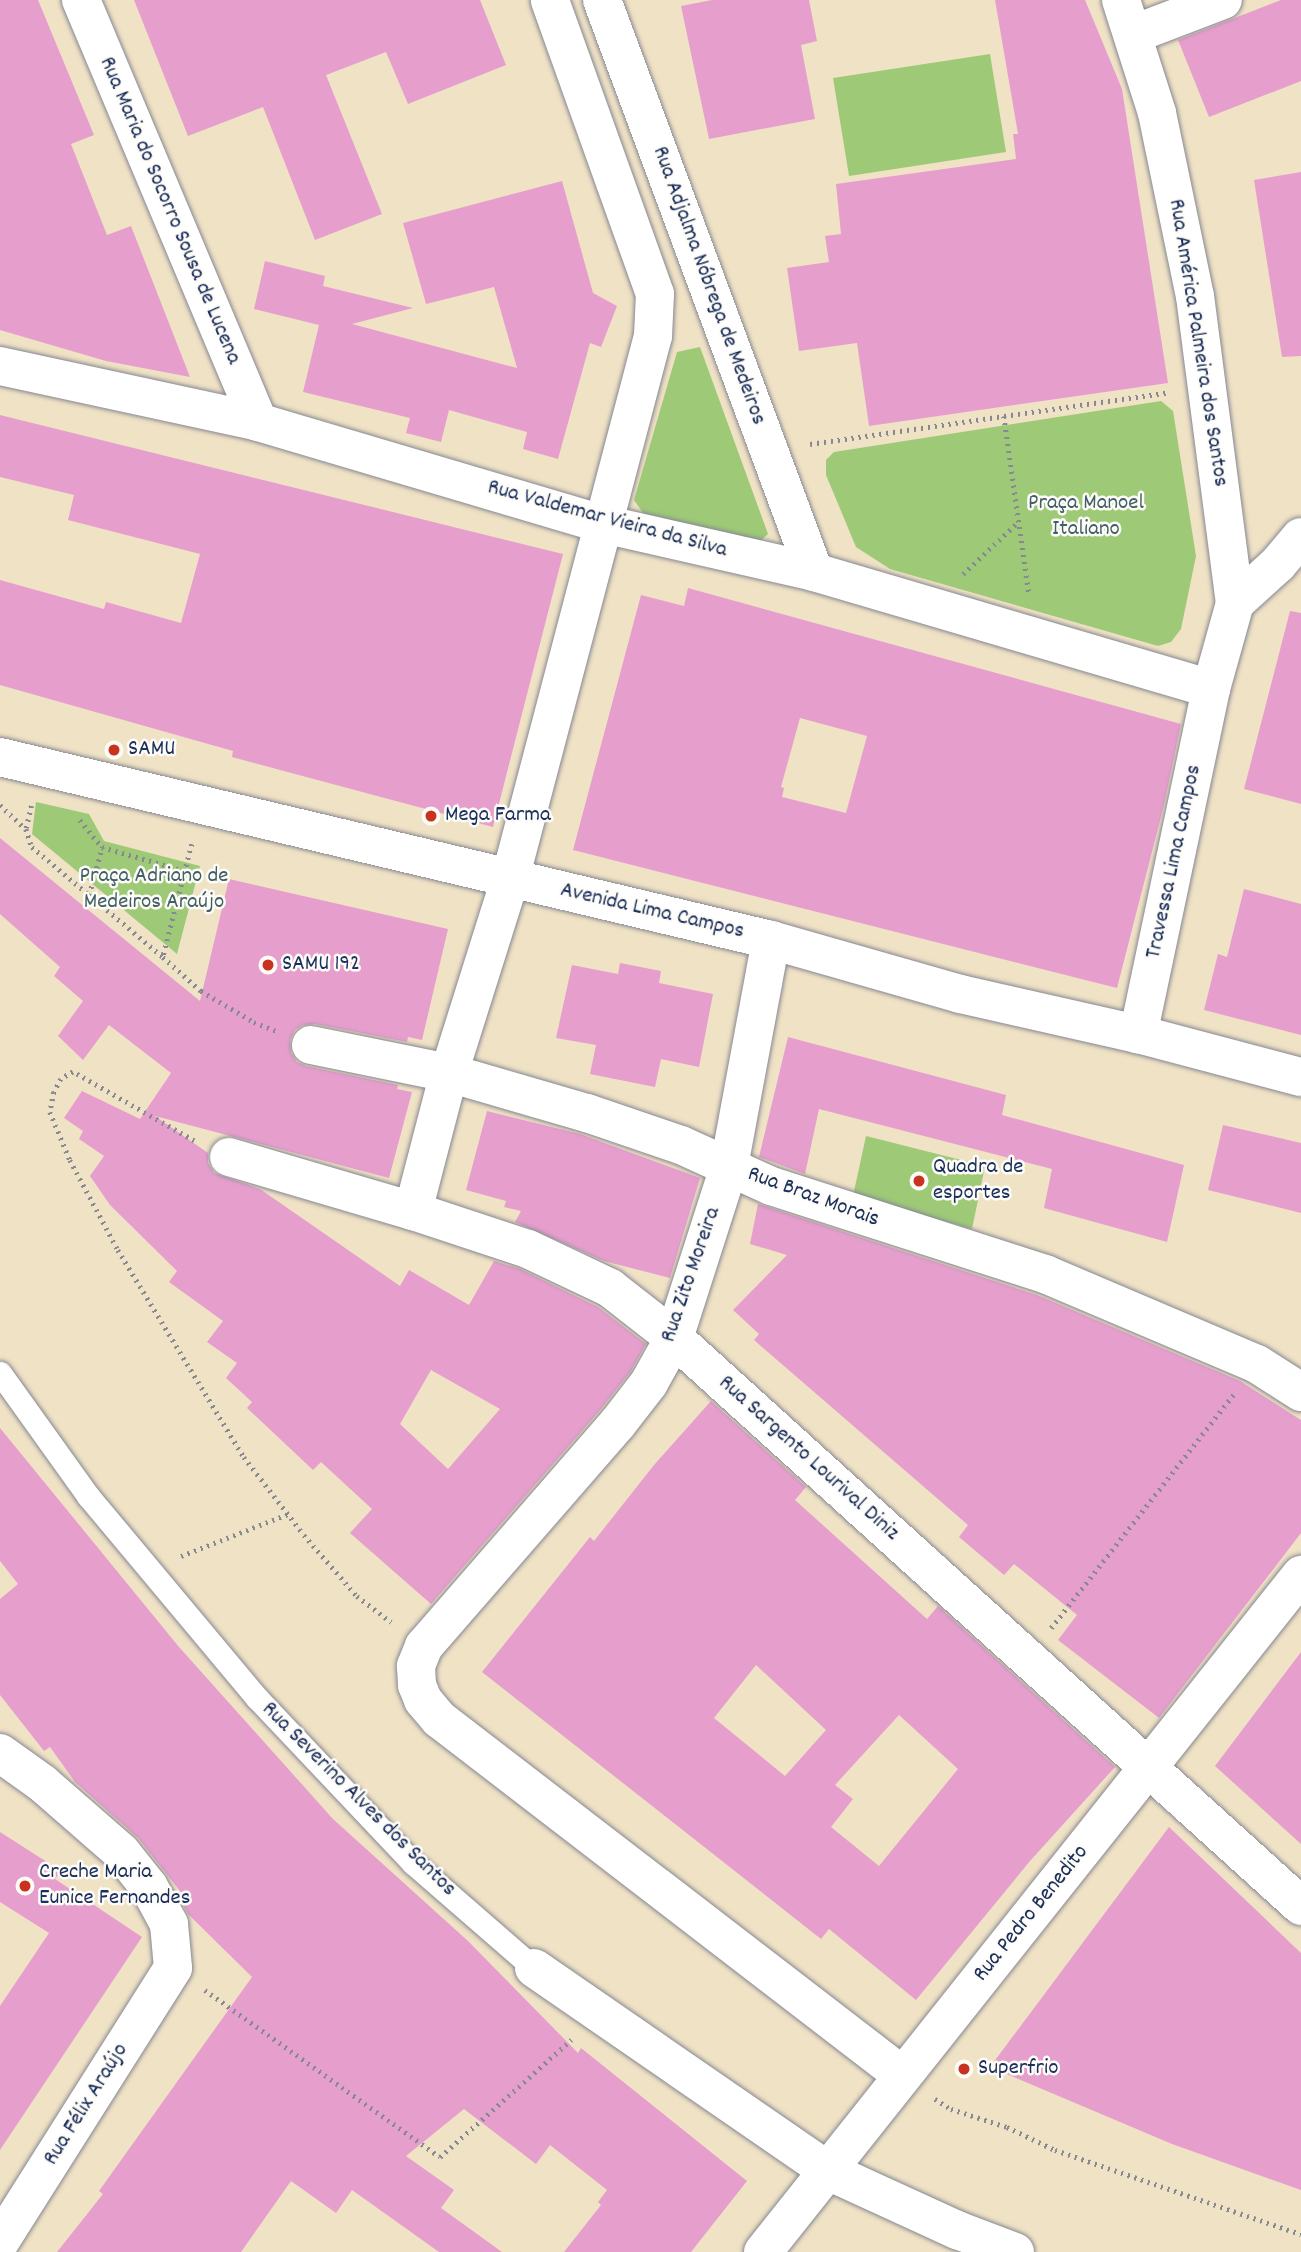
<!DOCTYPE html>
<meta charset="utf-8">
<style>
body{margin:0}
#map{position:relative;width:1301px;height:2252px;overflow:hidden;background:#f0e2c5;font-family:Dekko,sans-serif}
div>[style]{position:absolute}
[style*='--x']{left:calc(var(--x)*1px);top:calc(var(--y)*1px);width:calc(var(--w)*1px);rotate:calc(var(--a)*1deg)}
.green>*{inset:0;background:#9eca77}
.building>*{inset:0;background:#e69fcd}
.path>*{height:4.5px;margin-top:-2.25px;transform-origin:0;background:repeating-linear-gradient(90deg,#868892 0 2px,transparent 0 7px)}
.roads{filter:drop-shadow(0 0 2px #868892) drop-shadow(0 0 2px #868892)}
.lane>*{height:23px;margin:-11.5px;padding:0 11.5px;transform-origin:11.5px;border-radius:11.5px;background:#fff}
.street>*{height:38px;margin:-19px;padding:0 19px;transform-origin:19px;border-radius:19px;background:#fff}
.secondary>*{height:38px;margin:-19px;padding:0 19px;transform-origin:19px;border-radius:19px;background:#fff}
.dots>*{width:19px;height:19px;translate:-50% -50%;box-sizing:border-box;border:4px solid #fdfcf7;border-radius:50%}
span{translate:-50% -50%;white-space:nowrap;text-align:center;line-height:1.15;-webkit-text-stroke:5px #fdfcf7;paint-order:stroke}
.street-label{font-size:23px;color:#1b2f5e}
.park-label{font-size:23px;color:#425e66}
.poi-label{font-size:23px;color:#1b2f5e}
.left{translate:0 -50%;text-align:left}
</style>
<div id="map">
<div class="green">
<div style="clip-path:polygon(990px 54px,1006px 152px,849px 176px,833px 78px)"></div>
<div style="clip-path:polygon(700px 347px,768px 534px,755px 546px,646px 517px,634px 500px,677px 352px)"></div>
<div style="clip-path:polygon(1161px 401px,1173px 411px,1196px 556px,1181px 629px,1171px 642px,1158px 646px,890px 569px,856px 547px,826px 475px,826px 460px,834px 452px)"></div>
<div style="clip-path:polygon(36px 802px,89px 814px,104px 841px,200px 866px,177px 954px,32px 834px)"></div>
<div style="clip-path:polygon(866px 1136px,985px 1166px,972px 1229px,853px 1196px)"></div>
</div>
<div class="building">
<div style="clip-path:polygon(0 0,38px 0,94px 135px,71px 144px,107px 235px,131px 226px,190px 377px,106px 361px,0 330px)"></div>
<div style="clip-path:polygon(134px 0,480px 0,506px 65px,408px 104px,386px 52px,326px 75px,382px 214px,315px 240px,263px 107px,188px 136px)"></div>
<div style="clip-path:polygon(712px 0,809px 0,817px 41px,801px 45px,815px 119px,709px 139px,681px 6px)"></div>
<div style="clip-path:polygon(995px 0,1085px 0,1122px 89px,1168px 383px,869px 426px,857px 343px,799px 351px,787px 268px,829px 262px,825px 236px,841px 234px,836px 184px,1016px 159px,1013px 134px,1018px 134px)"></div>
<div style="clip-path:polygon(1281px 0,1301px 0,1301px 81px,1209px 117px,1178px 40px)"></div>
<div style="clip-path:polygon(1301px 172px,1301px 356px,1282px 357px,1254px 180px)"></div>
<div style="clip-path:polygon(562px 181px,593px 293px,617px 306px,601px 347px,590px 343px,558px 459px,523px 449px,527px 432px,449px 410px,441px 442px,406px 433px,410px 418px,303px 392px,319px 325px,254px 309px,265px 261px,325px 276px,323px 286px,413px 308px,352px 324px,517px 368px,494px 287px,426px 304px,403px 223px)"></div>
<div style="clip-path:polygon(0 415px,563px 554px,493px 827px,232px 757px,233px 751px,0 685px,0 580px,104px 609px,106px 602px,181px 623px,200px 554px,68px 520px,74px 495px,0 477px)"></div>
<div style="clip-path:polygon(evenodd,688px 588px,1181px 724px,1164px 805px,1117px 988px,573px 850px,641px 595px,684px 606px,688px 588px,800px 718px,867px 736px,846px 813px,782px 797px,784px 788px,781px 787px,800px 718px)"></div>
<div style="clip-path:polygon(1290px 611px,1301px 613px,1301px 804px,1244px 789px)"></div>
<div style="clip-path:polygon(evenodd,0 838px,200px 1001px,229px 879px,448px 929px,422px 1040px,408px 1037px,407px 1042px,315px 1024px,303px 1025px,295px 1030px,290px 1040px,291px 1053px,297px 1062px,306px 1066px,398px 1085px,397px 1089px,412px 1092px,389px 1178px,155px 1116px,208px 1153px,208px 1163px,214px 1173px,260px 1189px,400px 1286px,409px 1270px,469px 1305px,494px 1261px,520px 1269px,598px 1307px,646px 1344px,631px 1371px,601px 1409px,431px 1604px,350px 1533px,372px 1509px,321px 1462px,313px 1470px,247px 1408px,252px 1402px,226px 1378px,237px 1363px,207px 1342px,223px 1321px,169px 1282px,177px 1271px,110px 1205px,90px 1176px,104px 1156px,79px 1139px,83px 1131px,64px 1118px,82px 1091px,140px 1119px,171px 1073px,109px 1025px,83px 1060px,58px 1036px,83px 1001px,54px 976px,60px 967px,0 914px,0 838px,431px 1370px,500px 1409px,448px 1469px,400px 1424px,431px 1370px)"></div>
<div style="clip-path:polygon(1244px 889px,1301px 904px,1301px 1035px,1204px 1010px,1218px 954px,1227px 957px)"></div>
<div style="clip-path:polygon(620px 963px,661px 971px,659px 983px,713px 994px,699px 1067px,661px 1059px,655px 1087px,590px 1074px,596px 1045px,556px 1038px,572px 965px,618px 974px)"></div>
<div style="clip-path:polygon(788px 1037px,1006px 1095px,1002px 1115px,1184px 1165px,1167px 1242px,1044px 1208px,1052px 1169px,819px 1109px,805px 1174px,759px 1157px)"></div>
<div style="clip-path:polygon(487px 1111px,580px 1134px,700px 1178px,670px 1278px,604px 1261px,515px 1222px,521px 1211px,504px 1207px,506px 1201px,466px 1190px)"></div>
<div style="clip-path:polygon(1223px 1125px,1301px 1143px,1301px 1213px,1208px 1190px)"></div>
<div style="clip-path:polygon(758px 1204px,1037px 1295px,1240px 1381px,1301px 1420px,1301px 1533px,1159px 1718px,1058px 1640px,1077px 1615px,1014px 1564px,1004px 1575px,959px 1537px,968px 1525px,754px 1340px,759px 1334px,733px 1310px,787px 1255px,750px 1244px)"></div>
<div style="clip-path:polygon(evenodd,711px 1401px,806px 1487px,795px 1500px,876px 1573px,927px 1619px,938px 1606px,1115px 1767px,1030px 1861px,916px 2000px,829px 1929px,821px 1939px,482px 1672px,590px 1537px,594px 1541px,654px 1465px,711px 1401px,756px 1665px,826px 1730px,785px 1776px,714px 1718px,756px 1665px,711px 1401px,899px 1715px,958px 1769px,879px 1866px,831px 1827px,853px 1799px,835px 1785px,899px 1715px)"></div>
<div style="clip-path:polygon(0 1428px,179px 1647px,333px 1819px,468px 1941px,578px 2053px,581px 2048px,747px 2181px,691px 2252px,564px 2252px,601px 2205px,598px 2202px,607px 2190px,550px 2145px,536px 2164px,464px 2109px,406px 2156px,454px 2190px,441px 2208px,502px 2252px,439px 2252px,352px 2190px,336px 2213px,291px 2181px,241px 2252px,57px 2252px,103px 2194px,99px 2191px,252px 1977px,188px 1914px,177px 1894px,180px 1891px,138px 1838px,75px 1782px,50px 1747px,44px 1751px,0 1695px,0 1599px,18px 1584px,0 1561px)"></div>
<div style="clip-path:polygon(1301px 1652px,1301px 1844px,1215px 1766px)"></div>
<div style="clip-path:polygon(1169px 1827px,1301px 1953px,1301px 2190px,1172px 2144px,990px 2067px)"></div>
<div style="clip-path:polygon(0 1832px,61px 1871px,55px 1879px,142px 1937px,0 2150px,0 2006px,49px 1933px,0 1902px)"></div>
</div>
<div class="path">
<div style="--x:1004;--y:416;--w:180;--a:82"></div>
<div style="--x:810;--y:444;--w:363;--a:-8.2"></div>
<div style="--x:963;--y:574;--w:76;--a:-43.4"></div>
<div style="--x:0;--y:805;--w:35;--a:43"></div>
<div style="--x:26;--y:829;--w:19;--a:72"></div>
<div style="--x:32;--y:847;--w:171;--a:40"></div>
<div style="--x:80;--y:820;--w:35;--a:51"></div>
<div style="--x:102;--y:847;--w:86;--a:16.1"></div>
<div style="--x:26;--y:828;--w:23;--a:-77"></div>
<div style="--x:192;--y:844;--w:117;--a:104.4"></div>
<div style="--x:163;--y:957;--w:51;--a:41.8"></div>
<div style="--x:201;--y:991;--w:61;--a:30.3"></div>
<div style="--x:254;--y:1022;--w:24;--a:22"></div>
<div style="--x:89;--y:895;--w:50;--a:-74.8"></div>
<div style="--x:194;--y:1141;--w:139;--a:-150.3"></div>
<div style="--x:73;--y:1072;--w:14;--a:150"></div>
<div style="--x:61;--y:1079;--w:15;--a:118"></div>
<div style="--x:54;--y:1092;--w:20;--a:101"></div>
<div style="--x:50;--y:1112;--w:52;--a:67.4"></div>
<div style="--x:70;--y:1160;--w:102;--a:61.9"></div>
<div style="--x:118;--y:1250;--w:242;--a:58.7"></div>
<div style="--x:244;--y:1457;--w:98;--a:52.4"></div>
<div style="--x:304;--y:1535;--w:81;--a:49"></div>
<div style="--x:357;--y:1596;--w:43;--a:37.4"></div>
<div style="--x:181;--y:1556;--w:115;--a:-21.4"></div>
<div style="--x:1051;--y:1628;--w:296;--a:-52"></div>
<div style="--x:205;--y:1990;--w:288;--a:35.4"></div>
<div style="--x:440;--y:2157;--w:176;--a:-41.8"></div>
<div style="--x:935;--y:2099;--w:19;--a:32"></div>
<div style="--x:951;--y:2109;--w:59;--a:17.8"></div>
<div style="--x:1007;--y:2127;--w:53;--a:25.6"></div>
<div style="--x:1055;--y:2150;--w:260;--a:18.9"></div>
</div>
<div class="roads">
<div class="lane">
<div style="--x:0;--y:1373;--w:151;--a:54.4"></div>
<div style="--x:88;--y:1496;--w:263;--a:50.1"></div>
<div style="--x:257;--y:1698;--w:227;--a:46.6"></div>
<div style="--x:413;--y:1863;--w:160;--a:41"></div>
</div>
<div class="street">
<div style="--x:81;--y:0;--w:458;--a:67.2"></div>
<div style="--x:602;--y:0;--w:610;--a:69.66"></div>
<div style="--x:1121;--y:0;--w:119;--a:72.3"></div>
<div style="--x:1157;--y:113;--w:187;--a:78.3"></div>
<div style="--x:1195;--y:296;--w:310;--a:82.6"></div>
<div style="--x:1235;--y:603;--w:89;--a:105.6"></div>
<div style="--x:1211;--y:689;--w:353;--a:101.9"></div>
<div style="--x:1134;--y:34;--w:95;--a:-20.9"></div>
<div style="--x:0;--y:366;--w:264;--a:12.2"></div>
<div style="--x:258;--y:422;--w:360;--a:16.5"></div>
<div style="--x:603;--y:524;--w:216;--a:12.8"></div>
<div style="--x:814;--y:572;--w:414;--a:16.4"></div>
<div style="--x:1235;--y:603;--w:58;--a:-42.2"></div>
<div style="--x:1278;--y:564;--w:35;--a:-50"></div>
<div style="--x:771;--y:940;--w:231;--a:100.5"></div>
<div style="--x:729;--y:1167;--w:180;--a:107.8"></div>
<div style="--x:674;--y:1338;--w:51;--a:119.1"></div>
<div style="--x:649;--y:1383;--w:51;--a:127.8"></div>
<div style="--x:618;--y:1423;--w:296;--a:131"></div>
<div style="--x:424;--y:1646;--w:22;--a:112"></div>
<div style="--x:416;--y:1666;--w:19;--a:87"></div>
<div style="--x:417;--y:1685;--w:16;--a:68"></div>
<div style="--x:423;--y:1700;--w:25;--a:50"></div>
<div style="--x:439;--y:1719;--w:584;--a:37.56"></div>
<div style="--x:311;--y:1045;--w:141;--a:11.5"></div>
<div style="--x:449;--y:1073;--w:144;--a:16.2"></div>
<div style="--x:587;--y:1113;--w:99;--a:18.8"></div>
<div style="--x:681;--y:1145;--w:99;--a:24.5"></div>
<div style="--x:771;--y:1186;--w:288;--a:17.8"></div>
<div style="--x:1045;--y:1274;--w:230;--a:23"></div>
<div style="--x:1257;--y:1364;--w:52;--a:32.5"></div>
<div style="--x:229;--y:1157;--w:192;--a:16.4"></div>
<div style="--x:413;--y:1211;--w:121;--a:18.3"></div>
<div style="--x:528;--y:1249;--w:91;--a:25.4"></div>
<div style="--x:610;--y:1288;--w:81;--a:38"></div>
<div style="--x:674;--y:1338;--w:846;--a:42.17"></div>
<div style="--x:413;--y:1211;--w:143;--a:-75.4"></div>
<div style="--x:449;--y:1073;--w:203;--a:-72.5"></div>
<div style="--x:510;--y:879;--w:562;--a:-75.25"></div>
<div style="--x:653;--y:336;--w:42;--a:-87.3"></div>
<div style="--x:655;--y:294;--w:312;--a:-109.7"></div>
<div style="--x:0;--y:1753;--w:52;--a:35.5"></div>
<div style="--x:42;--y:1783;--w:105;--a:41.1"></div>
<div style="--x:121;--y:1852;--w:45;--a:51.3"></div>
<div style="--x:149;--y:1887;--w:42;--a:61.6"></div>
<div style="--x:169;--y:1924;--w:44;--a:84.8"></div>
<div style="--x:173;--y:1968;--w:324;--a:122.3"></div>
<div style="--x:534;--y:1968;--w:357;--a:34.6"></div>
<div style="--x:828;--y:2171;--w:142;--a:24.6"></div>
<div style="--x:957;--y:2230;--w:62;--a:20.8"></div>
<div style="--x:763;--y:2252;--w:865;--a:-51.53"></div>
</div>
<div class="secondary">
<div style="--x:0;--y:757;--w:792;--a:13.35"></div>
<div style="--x:771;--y:940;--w:197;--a:15.9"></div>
<div style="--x:960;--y:994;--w:182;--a:12.7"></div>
<div style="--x:1138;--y:1034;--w:169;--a:14.8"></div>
</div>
</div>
<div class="dots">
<div style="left:114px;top:750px;background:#c8321e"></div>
<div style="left:431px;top:816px;background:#c8321e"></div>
<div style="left:268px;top:965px;background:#c8321e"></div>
<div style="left:919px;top:1181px;background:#c8321e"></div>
<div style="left:25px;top:1886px;background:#c8321e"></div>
<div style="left:964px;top:2069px;background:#c8321e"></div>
</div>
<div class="street-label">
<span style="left:169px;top:211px;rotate:67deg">Rua Maria do Socorro Sousa de Lucena</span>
<span style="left:708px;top:286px;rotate:70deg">Rua Adjalma Nóbrega de Medeiros</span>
<span style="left:1197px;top:343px;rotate:81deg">Rua América Palmeira dos Santos</span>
<span style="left:607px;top:520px;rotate:15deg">Rua Valdemar Vieira da Silva</span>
<span style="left:1175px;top:862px;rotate:-78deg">Travessa Lima Campos</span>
<span style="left:652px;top:912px;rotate:13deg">Avenida Lima Campos</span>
<span style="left:813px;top:1198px;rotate:20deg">Rua Braz Morais</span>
<span style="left:692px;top:1275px;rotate:-71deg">Rua Zito Moreira</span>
<span style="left:808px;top:1459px;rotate:42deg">Rua Sargento Lourival Diniz</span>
<span style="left:358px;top:1800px;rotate:45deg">Rua Severino Alves dos Santos</span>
<span style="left:1032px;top:1914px;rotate:-51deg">Rua Pedro Benedito</span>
<span style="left:87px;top:2105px;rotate:-58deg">Rua Félix Araújo</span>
</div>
<div class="park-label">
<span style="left:1086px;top:517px">Praça Manoel<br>Italiano</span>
<span style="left:154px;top:890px">Praça Adriano de<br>Medeiros Araújo</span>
</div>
<div class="poi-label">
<span class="left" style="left:128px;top:750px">SAMU</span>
<span class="left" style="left:445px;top:816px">Mega Farma</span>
<span class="left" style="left:282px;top:965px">SAMU 192</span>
<span class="left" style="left:933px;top:1181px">Quadra de<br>esportes</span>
<span class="left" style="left:39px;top:1886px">Creche Maria<br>Eunice Fernandes</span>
<span class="left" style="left:978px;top:2069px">Superfrio</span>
</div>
</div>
